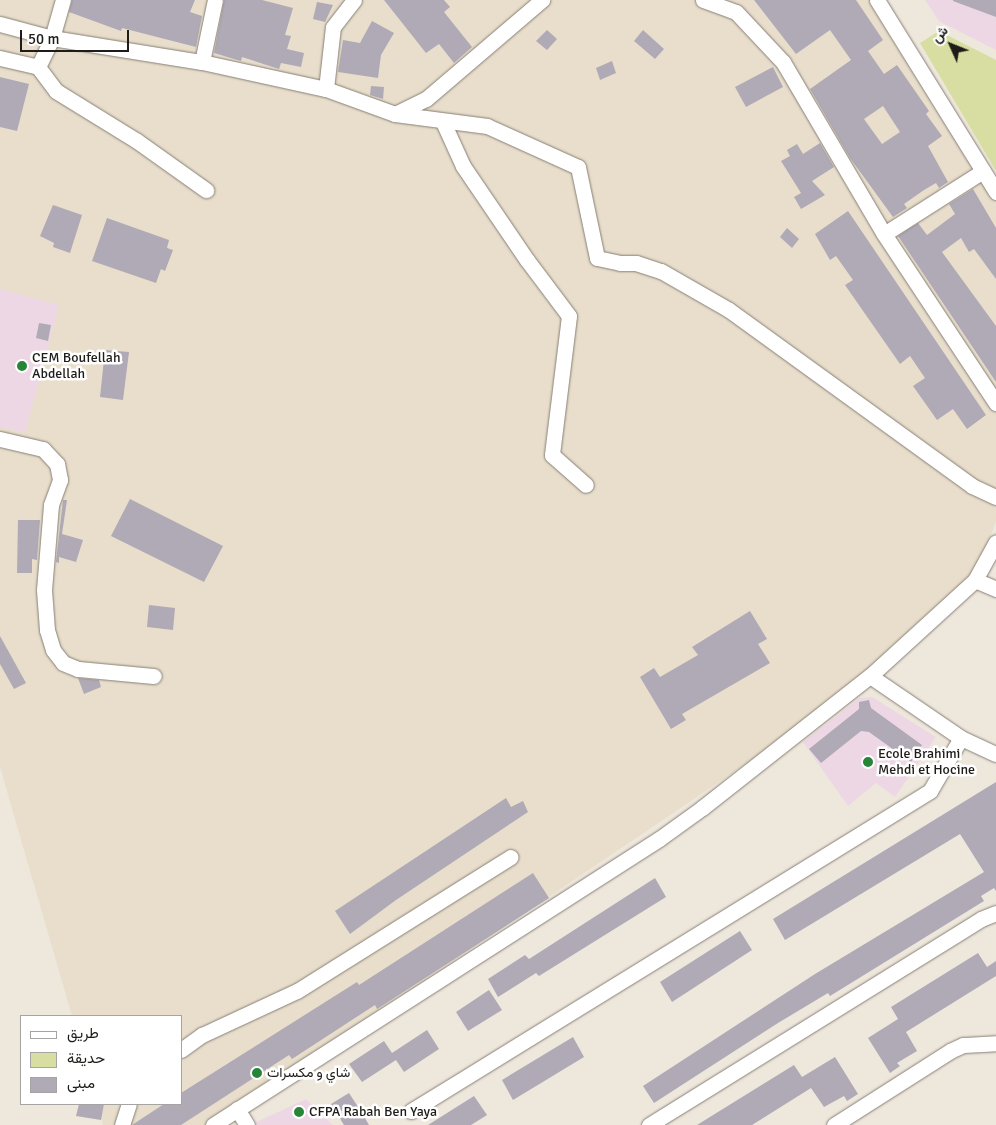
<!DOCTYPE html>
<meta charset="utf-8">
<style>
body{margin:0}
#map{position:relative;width:996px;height:1125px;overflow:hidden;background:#eee7dc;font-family:Signika,Vazirmatn,sans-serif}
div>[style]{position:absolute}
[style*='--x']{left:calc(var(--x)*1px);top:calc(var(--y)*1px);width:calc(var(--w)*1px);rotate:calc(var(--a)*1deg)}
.built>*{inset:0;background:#e8decb}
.education>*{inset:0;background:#edd7e5}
.green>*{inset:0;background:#d8dea1}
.building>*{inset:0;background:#afaab6}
.roads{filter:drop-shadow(0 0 1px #867f75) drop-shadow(0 0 1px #867f75)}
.minor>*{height:15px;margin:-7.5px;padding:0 7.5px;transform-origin:7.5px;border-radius:7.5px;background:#fff}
.dots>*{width:14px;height:14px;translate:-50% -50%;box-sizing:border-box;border:2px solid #fff;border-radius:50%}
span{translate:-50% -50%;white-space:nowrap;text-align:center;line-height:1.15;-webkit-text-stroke:5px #fff;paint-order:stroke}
.poi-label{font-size:14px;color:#1e1c18}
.left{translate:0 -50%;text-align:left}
.legend{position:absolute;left:20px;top:1015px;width:162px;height:90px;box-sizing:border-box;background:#fff;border:1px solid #a5a4a3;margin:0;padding:6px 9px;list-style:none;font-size:15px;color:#1e1c18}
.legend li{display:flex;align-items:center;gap:10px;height:25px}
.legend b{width:25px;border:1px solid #a5a4a3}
.north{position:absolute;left:926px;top:20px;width:50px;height:50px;-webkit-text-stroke:4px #fff;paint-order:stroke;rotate:314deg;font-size:14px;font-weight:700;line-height:20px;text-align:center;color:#1e1c18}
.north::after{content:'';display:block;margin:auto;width:18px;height:22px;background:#1e1c18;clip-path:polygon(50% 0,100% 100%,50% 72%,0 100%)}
.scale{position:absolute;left:20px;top:30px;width:109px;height:22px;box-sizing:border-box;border:2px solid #1e1c18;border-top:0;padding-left:6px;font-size:15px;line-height:18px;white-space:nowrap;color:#1e1c18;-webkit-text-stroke:4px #fff;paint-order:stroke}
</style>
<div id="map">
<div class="built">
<div style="clip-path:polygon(0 0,880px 0,996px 189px,996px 521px,975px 580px,836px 703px,211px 1125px,103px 1125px,97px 1104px,181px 1104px,181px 1016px,72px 1016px,0 767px)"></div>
</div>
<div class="education">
<div style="clip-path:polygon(925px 0,996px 0,996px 50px,939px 21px)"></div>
<div style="clip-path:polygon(0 289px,59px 305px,25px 433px,0 427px)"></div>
<div style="clip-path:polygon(872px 697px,936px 737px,895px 797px,876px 783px,848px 806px,803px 742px,860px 698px)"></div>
<div style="clip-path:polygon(306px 1099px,333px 1125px,250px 1125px)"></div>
</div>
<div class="green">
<div style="clip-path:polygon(939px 31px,996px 60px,996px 171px,920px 43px)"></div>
</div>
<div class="building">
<div style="clip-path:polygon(72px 0,195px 0,190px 12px,202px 16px,196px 47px,122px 28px,121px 31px,69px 12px)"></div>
<div style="clip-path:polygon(224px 0,262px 0,293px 8px,285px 35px,291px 36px,287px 49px,304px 53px,301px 67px,281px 63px,279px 69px,242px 57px,241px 61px,214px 53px)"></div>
<div style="clip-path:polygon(384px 0,444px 0,450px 7px,444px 12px,472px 47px,454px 63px,439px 44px,426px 53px)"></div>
<div style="clip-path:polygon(evenodd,754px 0,856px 0,883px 40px,868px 51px,884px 74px,897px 65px,929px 111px,926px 114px,942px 136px,928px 146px,948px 182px,939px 188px,936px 183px,924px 190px,904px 204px,907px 208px,893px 217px,850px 158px,810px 89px,851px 60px,830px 30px,796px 54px,754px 0,883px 106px,900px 132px,882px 144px,864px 119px,883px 106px)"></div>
<div style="clip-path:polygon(953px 0,996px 0,996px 17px,953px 1px)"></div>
<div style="clip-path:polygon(317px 2px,333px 5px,325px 22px,313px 19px)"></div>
<div style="clip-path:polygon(372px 21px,394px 33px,381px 55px,378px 78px,338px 72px,343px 40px,360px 43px)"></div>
<div style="clip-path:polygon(547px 30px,557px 39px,547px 50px,536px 41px)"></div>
<div style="clip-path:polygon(643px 30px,664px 49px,655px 59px,634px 41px)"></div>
<div style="clip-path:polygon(612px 61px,616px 73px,600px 80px,596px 68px)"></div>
<div style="clip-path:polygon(773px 67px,783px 87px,746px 107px,735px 87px)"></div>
<div style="clip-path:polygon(0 77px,29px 84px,17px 131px,0 127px)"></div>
<div style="clip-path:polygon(371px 86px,384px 87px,383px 99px,370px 95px)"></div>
<div style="clip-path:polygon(820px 143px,834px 167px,812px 181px,825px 195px,801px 209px,794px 197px,801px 193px,781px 161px,790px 156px,787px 150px,797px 144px,803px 154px)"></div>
<div style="clip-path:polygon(973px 189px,996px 228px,996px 279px,974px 249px,969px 252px,961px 238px,942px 252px,996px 326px,996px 382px,898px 236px,918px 223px,927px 235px,955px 214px,949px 204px)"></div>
<div style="clip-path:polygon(53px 205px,82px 215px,70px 253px,53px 247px,54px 243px,40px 236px)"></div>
<div style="clip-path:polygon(848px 211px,986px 415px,967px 429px,953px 409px,937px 420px,913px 386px,925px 378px,910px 356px,900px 364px,845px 285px,853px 280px,836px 256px,830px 260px,815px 234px)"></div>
<div style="clip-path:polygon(107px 218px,169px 240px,167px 248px,173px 250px,165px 271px,161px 269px,156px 283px,92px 261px)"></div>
<div style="clip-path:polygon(787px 228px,799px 239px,792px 248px,780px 237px)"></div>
<div style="clip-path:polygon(39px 323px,51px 325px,48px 341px,36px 338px)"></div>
<div style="clip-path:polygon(105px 350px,129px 352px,123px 400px,100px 397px)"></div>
<div style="clip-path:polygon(130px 499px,223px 546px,204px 582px,111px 536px)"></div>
<div style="clip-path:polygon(63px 500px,67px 500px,62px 534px,83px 540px,76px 562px,59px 557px,59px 563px,56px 562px)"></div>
<div style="clip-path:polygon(18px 520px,40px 520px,37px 560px,32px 559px,32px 573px,17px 573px)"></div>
<div style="clip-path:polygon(149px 605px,175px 608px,173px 630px,147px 627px)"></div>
<div style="clip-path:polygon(750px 611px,767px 639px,758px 644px,770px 663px,682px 714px,686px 720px,671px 729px,640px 677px,654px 668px,660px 677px,698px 655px,692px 647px)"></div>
<div style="clip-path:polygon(0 636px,26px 683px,14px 689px,0 664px)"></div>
<div style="clip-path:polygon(78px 678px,99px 680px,101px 687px,84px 694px)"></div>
<div style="clip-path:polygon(869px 700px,871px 708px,922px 745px,911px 762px,869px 732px,861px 731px,821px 763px,809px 749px,859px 709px,859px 702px)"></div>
<div style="clip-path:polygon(996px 782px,996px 891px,994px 888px,981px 896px,984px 901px,830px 996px,828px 993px,778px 1023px,654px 1103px,643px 1086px,815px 974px,984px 872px,960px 834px,785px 940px,773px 919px)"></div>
<div style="clip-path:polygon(506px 798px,511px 807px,523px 801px,528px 812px,396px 900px,350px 934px,335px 911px)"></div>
<div style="clip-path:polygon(533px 873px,549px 898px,377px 1009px,375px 1005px,292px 1059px,289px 1055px,181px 1125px,132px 1125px,164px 1104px,181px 1104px,181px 1093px,357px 982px,359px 985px)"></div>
<div style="clip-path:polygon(655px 878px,666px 897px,539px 976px,536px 973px,498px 997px,488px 979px,525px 955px,529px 959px)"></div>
<div style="clip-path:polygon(740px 931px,752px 950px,672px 1002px,660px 982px)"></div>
<div style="clip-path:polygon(978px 953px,987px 967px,996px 961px,996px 976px,906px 1032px,917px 1051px,897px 1063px,900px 1066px,890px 1073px,868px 1038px,898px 1019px,891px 1007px)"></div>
<div style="clip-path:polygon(489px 990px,502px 1010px,468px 1031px,456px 1012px)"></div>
<div style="clip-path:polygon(427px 1030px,439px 1049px,404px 1072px,396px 1060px,362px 1082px,349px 1064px,384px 1041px,392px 1053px)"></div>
<div style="clip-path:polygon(573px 1037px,584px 1057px,513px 1100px,502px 1080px)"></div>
<div style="clip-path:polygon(835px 1057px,858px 1094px,847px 1101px,844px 1096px,824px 1107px,811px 1088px,752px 1125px,697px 1125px,794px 1065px,802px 1077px)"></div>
<div style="clip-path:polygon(349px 1093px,362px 1113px,369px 1125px,344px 1125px,331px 1104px)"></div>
<div style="clip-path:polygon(474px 1096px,487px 1115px,471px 1125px,428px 1125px)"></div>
<div style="clip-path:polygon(79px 1104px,104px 1104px,101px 1120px,76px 1116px)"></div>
</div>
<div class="roads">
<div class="minor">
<div style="--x:703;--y:0;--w:35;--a:20"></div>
<div style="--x:736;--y:12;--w:69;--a:46.8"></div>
<div style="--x:783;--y:62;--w:199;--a:59.6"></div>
<div style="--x:877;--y:0;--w:226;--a:58.2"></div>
<div style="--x:0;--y:24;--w:54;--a:15.1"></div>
<div style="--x:52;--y:38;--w:152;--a:9.1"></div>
<div style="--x:202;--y:62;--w:127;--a:12.3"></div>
<div style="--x:326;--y:89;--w:73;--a:19.9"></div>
<div style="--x:395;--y:114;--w:34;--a:-26"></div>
<div style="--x:426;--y:99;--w:153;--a:-40.5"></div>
<div style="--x:0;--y:58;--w:39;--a:13"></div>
<div style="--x:202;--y:62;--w:63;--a:-78.2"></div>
<div style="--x:38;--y:67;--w:30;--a:53"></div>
<div style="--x:56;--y:91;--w:95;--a:31.7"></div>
<div style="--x:137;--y:141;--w:85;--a:35.4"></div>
<div style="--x:38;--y:67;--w:32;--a:-64"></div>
<div style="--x:52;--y:38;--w:40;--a:-74"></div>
<div style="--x:326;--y:89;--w:62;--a:-83.6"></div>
<div style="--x:333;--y:27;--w:34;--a:-52"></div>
<div style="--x:395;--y:114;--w:93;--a:7.4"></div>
<div style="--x:487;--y:126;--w:100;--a:24.3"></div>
<div style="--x:578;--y:167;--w:93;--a:78.2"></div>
<div style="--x:597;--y:258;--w:24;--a:12"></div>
<div style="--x:620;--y:263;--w:16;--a:0"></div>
<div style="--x:636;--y:263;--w:26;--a:18"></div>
<div style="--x:661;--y:271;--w:78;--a:29.8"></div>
<div style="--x:729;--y:310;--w:300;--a:35.9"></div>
<div style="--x:972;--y:486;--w:26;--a:25"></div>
<div style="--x:443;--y:122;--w:48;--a:65.6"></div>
<div style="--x:463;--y:166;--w:114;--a:55.8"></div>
<div style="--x:527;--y:260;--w:70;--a:53.1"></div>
<div style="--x:569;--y:316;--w:140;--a:97"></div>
<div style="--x:552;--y:455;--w:45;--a:41.4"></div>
<div style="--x:983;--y:171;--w:117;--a:147.5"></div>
<div style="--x:884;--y:234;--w:203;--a:56.5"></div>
<div style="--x:0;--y:439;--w:44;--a:13.1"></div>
<div style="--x:43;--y:449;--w:21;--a:47"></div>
<div style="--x:57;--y:464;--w:16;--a:79"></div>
<div style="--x:60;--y:480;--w:27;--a:110"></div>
<div style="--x:51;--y:505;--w:85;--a:94.7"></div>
<div style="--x:44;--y:590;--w:40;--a:85.7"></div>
<div style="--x:47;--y:630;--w:21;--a:73"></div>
<div style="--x:53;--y:650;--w:16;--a:52"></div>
<div style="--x:63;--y:663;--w:16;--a:22"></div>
<div style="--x:78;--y:669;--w:76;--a:5.3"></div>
<div style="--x:975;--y:580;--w:23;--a:23"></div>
<div style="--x:961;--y:738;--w:38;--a:25"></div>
<div style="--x:181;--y:1050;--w:26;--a:-36"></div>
<div style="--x:202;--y:1035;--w:105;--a:-24.9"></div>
<div style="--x:297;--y:991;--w:252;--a:-32.1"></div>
<div style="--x:237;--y:1109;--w:19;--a:58"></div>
<div style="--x:411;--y:1111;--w:610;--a:-31.66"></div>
<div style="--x:930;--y:791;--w:61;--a:-59.7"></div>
<div style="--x:961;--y:738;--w:110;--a:-145.7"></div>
<div style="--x:122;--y:1125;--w:22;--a:-72"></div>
<div style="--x:213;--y:1125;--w:530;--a:-32.67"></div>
<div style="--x:659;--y:839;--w:53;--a:-35.8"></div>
<div style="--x:702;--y:808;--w:214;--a:-38.2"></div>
<div style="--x:870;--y:676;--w:142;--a:-42.4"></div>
<div style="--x:975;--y:580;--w:43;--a:-61.1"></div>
<div style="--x:649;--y:1125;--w:391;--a:-31.8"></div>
<div style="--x:981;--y:919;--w:16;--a:-22"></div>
<div style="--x:834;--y:1125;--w:138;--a:-32.5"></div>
<div style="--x:950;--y:1051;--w:14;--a:-25"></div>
<div style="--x:963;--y:1045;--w:33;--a:-3"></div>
</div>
</div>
<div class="dots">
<div style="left:22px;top:366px;background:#268537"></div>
<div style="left:868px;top:762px;background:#268537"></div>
<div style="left:257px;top:1073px;background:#268537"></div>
<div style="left:299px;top:1112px;background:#268537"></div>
</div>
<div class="poi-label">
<span class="left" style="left:32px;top:366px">CEM Boufellah<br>Abdellah</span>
<span class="left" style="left:878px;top:762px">Ecole Brahimi<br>Mehdi et Hocine</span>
<span class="left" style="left:267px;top:1073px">شاي و مكسرات</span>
<span class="left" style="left:309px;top:1112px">CFPA Rabah Ben Yaya</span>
</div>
<ul class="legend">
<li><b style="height:6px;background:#fff"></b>طريق</li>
<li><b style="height:14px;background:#d8dea1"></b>حديقة</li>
<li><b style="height:14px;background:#afaab6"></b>مبنى</li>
</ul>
<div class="north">ش</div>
<div class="scale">50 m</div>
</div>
